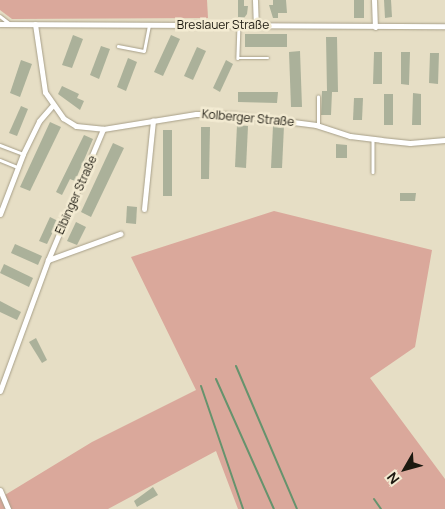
<!DOCTYPE html>
<meta charset="utf-8">
<style>
body{margin:0}
#map{position:relative;width:445px;height:509px;overflow:hidden;background:#e6dec5;font-family:Manrope,sans-serif}
div>[style]{position:absolute}
[style*='--x']{left:calc(var(--x)*1px);top:calc(var(--y)*1px);width:calc(var(--w)*1px);rotate:calc(var(--a)*1deg)}
.green>*{inset:0;background:#daa89b}
.stream>*{height:2px;margin:-1px;padding:0 1px;transform-origin:1px;border-radius:1px;background:#66936d}
.building>*{inset:0;background:#abb19a}
.roads{filter:drop-shadow(0 0 1px #a79f88) drop-shadow(0 0 1px #a79f88)}
.service>*{height:2.5px;margin:-1.25px;padding:0 1.25px;transform-origin:1.25px;border-radius:1.25px;background:#fff}
.minor>*{height:5px;margin:-2.5px;padding:0 2.5px;transform-origin:2.5px;border-radius:2.5px;background:#fff}
span{translate:-50% -50%;white-space:nowrap;text-align:center;line-height:1.15;-webkit-text-stroke:5px #f3ebd2;paint-order:stroke}
.street-label{font-size:12px;color:#1c1910}
.north{position:absolute;left:380px;top:444px;width:50px;height:50px;-webkit-text-stroke:4px #f3ebd2;paint-order:stroke;rotate:232deg;font-size:14px;font-weight:700;line-height:20px;text-align:center;color:#1c1910}
.north::after{content:'';display:block;margin:auto;width:18px;height:22px;background:#1c1910;clip-path:polygon(50% 0,100% 100%,50% 72%,0 100%)}
</style>
<div id="map">
<div class="green">
<div style="clip-path:polygon(0 0,207px 0,208px 18px,12px 19px,0 10px)"></div>
<div style="clip-path:polygon(274px 211px,432px 250px,415px 347px,370px 378px,445px 479px,445px 509px,238px 509px,216px 451px,108px 509px,0 509px,0 498px,92px 442px,196px 390px,131px 257px)"></div>
</div>
<div class="stream">
<div style="--x:236;--y:366;--w:155;--a:66.9"></div>
<div style="--x:216;--y:379;--w:142;--a:66"></div>
<div style="--x:201;--y:386;--w:130;--a:71.1"></div>
<div style="--x:374;--y:499;--w:12;--a:55"></div>
</div>
<div class="building">
<div style="clip-path:polygon(238px 0,244px 0,244px 6px,248px 6px,247px 14px,244px 18px,238px 17px)"></div>
<div style="clip-path:polygon(273px 0,286px 0,287px 13px,278px 13px,278px 18px,273px 18px,269px 5px,273px 5px)"></div>
<div style="clip-path:polygon(354px 0,364px 0,364px 18px,354px 18px)"></div>
<div style="clip-path:polygon(384px 0,391px 0,392px 17px,385px 18px)"></div>
<div style="clip-path:polygon(245px 34px,287px 34px,287px 47px,245px 47px)"></div>
<div style="clip-path:polygon(73px 35px,83px 39px,72px 68px,62px 65px)"></div>
<div style="clip-path:polygon(171px 35px,180px 39px,163px 76px,154px 72px)"></div>
<div style="clip-path:polygon(326px 37px,337px 37px,338px 92px,332px 92px,331px 115px,321px 115px,322px 91px,327px 91px)"></div>
<div style="clip-path:polygon(101px 46px,110px 49px,99px 79px,90px 75px)"></div>
<div style="clip-path:polygon(197px 47px,206px 51px,193px 80px,184px 76px)"></div>
<div style="clip-path:polygon(300px 51px,302px 107px,291px 107px,289px 52px)"></div>
<div style="clip-path:polygon(374px 52px,382px 52px,382px 84px,373px 84px)"></div>
<div style="clip-path:polygon(401px 52px,410px 52px,409px 85px,401px 84px)"></div>
<div style="clip-path:polygon(430px 53px,439px 53px,438px 84px,429px 83px)"></div>
<div style="clip-path:polygon(128px 58px,137px 62px,126px 91px,117px 87px)"></div>
<div style="clip-path:polygon(21px 60px,32px 64px,20px 97px,10px 93px)"></div>
<div style="clip-path:polygon(226px 60px,233px 64px,220px 92px,213px 88px)"></div>
<div style="clip-path:polygon(62px 86px,79px 94px,77px 98px,84px 101px,80px 110px,58px 94px)"></div>
<div style="clip-path:polygon(238px 92px,278px 92px,277px 103px,238px 102px)"></div>
<div style="clip-path:polygon(413px 93px,421px 94px,421px 125px,412px 125px)"></div>
<div style="clip-path:polygon(384px 94px,393px 94px,393px 125px,384px 125px)"></div>
<div style="clip-path:polygon(354px 98px,363px 98px,362px 120px,353px 120px)"></div>
<div style="clip-path:polygon(21px 106px,28px 109px,17px 136px,9px 133px)"></div>
<div style="clip-path:polygon(50px 122px,61px 127px,30px 191px,20px 187px)"></div>
<div style="clip-path:polygon(237px 125px,248px 126px,246px 168px,235px 167px)"></div>
<div style="clip-path:polygon(273px 126px,284px 126px,282px 168px,271px 168px)"></div>
<div style="clip-path:polygon(201px 127px,210px 127px,209px 179px,201px 179px)"></div>
<div style="clip-path:polygon(163px 130px,172px 130px,172px 196px,163px 196px)"></div>
<div style="clip-path:polygon(84px 135px,93px 139px,75px 181px,70px 179px,62px 195px,56px 192px)"></div>
<div style="clip-path:polygon(113px 143px,124px 148px,91px 217px,81px 212px)"></div>
<div style="clip-path:polygon(336px 144px,347px 145px,347px 158px,336px 158px)"></div>
<div style="clip-path:polygon(400px 193px,416px 193px,415px 201px,400px 201px)"></div>
<div style="clip-path:polygon(127px 206px,137px 207px,136px 224px,126px 223px)"></div>
<div style="clip-path:polygon(50px 217px,58px 221px,47px 244px,39px 241px)"></div>
<div style="clip-path:polygon(76px 222px,86px 227px,77px 245px,67px 241px)"></div>
<div style="clip-path:polygon(15px 244px,42px 256px,38px 265px,11px 253px)"></div>
<div style="clip-path:polygon(4px 264px,33px 278px,29px 287px,0 273px)"></div>
<div style="clip-path:polygon(0 301px,21px 312px,17px 320px,0 312px)"></div>
<div style="clip-path:polygon(36px 338px,47px 360px,42px 363px,29px 342px)"></div>
<div style="clip-path:polygon(153px 487px,158px 495px,137px 507px,134px 501px)"></div>
</div>
<div class="roads">
<div class="service">
<div style="--x:0;--y:16;--w:11;--a:38"></div>
<div style="--x:239;--y:25;--w:33;--a:92"></div>
<div style="--x:238;--y:58;--w:30;--a:0"></div>
<div style="--x:118;--y:46;--w:26;--a:11"></div>
<div style="--x:144;--y:51;--w:26;--a:-79"></div>
<div style="--x:318;--y:124;--w:27;--a:-90"></div>
<div style="--x:373;--y:139;--w:33;--a:90"></div>
<div style="--x:0;--y:145;--w:25;--a:21"></div>
<div style="--x:0;--y:160;--w:18;--a:22"></div>
</div>
<div class="minor">
<div style="--x:255;--y:0;--w:25;--a:88"></div>
<div style="--x:374;--y:0;--w:27;--a:88"></div>
<div style="--x:0;--y:24;--w:445;--a:0.3"></div>
<div style="--x:35;--y:24;--w:69;--a:81.6"></div>
<div style="--x:45;--y:92;--w:32;--a:55"></div>
<div style="--x:63;--y:118;--w:15;--a:32"></div>
<div style="--x:76;--y:126;--w:27;--a:6"></div>
<div style="--x:103;--y:129;--w:94;--a:-9.2"></div>
<div style="--x:196;--y:114;--w:35;--a:0"></div>
<div style="--x:231;--y:114;--w:86;--a:7.4"></div>
<div style="--x:316;--y:125;--w:36;--a:18"></div>
<div style="--x:350;--y:136;--w:31;--a:7"></div>
<div style="--x:381;--y:140;--w:29;--a:6"></div>
<div style="--x:410;--y:143;--w:35;--a:-5"></div>
<div style="--x:144;--y:209;--w:89;--a:-84.2"></div>
<div style="--x:0;--y:214;--w:64;--a:-69"></div>
<div style="--x:23;--y:154;--w:37;--a:-64"></div>
<div style="--x:39;--y:121;--w:21;--a:-49"></div>
<div style="--x:48;--y:260;--w:77;--a:-19.9"></div>
<div style="--x:0;--y:391;--w:140;--a:-69.9"></div>
<div style="--x:48;--y:260;--w:142;--a:-67.2"></div>
<div style="--x:0;--y:490;--w:21;--a:67"></div>
</div>
</div>
<div class="street-label">
<span style="left:223px;top:25px">Breslauer Straße</span>
<span style="left:248px;top:118px;rotate:5deg">Kolberger Straße</span>
<span style="left:76px;top:195px;rotate:-66deg">Elbinger Straße</span>
</div>
<div class="north">N</div>
</div>
